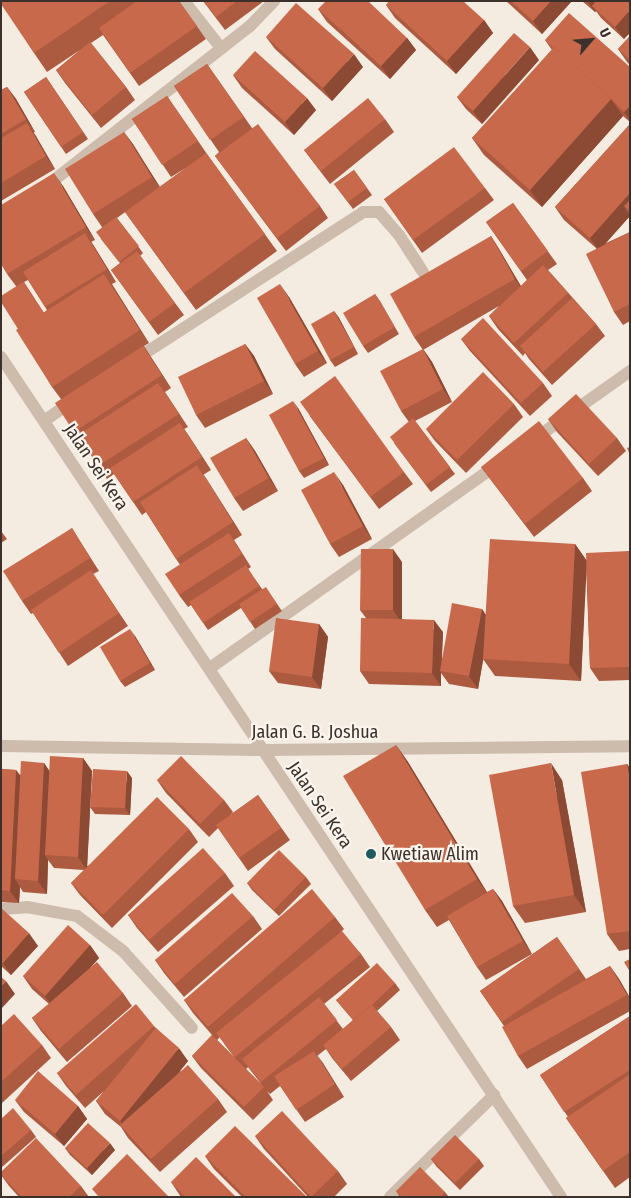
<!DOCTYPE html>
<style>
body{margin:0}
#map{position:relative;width:631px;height:1198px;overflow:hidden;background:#f4ebe1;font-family:"Fira Sans Condensed",sans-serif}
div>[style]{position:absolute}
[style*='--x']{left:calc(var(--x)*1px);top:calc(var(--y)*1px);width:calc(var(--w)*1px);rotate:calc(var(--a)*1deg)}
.minor>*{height:12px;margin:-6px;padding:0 6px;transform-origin:6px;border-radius:6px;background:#cdbbac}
.wall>*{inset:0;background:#ac5a40}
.shaded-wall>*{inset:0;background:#8c4a34}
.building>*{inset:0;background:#c8694b}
.dots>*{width:14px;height:14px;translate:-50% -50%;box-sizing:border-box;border:2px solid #fbf5ee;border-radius:50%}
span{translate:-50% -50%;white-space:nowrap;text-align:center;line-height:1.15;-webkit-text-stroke:4.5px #fbf5ee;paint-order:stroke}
.street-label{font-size:18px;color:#3b302b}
.poi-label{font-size:18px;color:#3b302b}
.left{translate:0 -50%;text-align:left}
.frame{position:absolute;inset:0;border:2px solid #3b302b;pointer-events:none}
.north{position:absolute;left:566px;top:15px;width:50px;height:50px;-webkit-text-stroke:4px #fbf5ee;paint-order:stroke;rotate:63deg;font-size:14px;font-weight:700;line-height:20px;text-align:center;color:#3b302b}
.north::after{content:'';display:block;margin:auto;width:18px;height:22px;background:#3b302b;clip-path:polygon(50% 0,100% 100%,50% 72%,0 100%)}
</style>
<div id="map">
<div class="minor">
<div style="--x:184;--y:1;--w:60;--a:51.8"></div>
<div style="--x:44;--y:188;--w:262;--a:-38.2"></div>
<div style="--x:250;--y:26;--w:35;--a:-46"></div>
<div style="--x:1;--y:357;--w:1010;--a:56.31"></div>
<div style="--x:133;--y:361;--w:274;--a:-32.9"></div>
<div style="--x:363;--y:212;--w:16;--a:0"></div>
<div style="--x:379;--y:212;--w:30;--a:49"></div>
<div style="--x:399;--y:235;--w:44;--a:57"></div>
<div style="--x:44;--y:421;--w:35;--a:-35"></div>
<div style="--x:533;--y:440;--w:119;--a:-35.4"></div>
<div style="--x:210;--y:668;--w:353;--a:-35.3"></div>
<div style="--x:1;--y:746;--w:262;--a:0.9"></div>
<div style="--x:263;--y:750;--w:367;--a:-0.6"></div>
<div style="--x:1;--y:909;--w:26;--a:-4"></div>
<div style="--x:27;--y:907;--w:51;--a:10.2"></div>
<div style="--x:77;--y:916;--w:58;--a:37.3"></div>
<div style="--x:123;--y:951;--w:103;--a:48.1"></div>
<div style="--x:390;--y:1197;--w:146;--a:-44.4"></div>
</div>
<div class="wall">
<div style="clip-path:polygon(1px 1px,179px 1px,206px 39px,139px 86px,103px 35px,91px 43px,126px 87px,135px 100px,101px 128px,65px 83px,56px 70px,80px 50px,47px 72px,34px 53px)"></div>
<div style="clip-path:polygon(203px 1px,264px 1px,225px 30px)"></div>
<div style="clip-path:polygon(506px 1px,570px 1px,571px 2px,542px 34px)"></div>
<div style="clip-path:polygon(582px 1px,630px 1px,624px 39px,601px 18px,596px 11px,595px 12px)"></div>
<div style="clip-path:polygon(386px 5px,484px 20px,493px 33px,456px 74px,395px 18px)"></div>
<div style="clip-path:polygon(318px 9px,407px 38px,416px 50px,390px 79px,327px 22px)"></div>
<div style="clip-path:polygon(630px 36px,630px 65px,627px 62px,618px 49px)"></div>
<div style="clip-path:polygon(266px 37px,363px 67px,332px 101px,275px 49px)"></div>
<div style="clip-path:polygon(545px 40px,630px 67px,630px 122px,623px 116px,542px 207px,484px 155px,472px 138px,552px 50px)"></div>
<div style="clip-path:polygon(539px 60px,482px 124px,466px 109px,457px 97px)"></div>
<div style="clip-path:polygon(207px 64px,252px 128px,320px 206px,328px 218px,286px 251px,215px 156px,219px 152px,174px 86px)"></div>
<div style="clip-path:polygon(233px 75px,316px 110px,294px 135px,242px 88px)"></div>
<div style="clip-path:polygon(46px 77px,88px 139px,66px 154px,24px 92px)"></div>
<div style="clip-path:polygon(7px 87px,16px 99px,35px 132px,33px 133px,55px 169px,1px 201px,1px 90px)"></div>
<div style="clip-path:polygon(167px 96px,207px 154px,277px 251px,196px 310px,125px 212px,128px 210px,117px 218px,143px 253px,140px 256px,184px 315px,158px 335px,111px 270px,120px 263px,101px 239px,102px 227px,93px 214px,124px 132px,160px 187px,189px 166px,171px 177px,132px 119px)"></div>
<div style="clip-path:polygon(385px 119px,394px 132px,330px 184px,304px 150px)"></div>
<div style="clip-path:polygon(630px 124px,630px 216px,604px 244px,630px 232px,630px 321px,623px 325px,614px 312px,596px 248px,564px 220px,555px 207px)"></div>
<div style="clip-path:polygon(354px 170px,372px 195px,353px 209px,334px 184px)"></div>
<div style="clip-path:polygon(evenodd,63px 186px,95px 240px,91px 242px,116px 282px,112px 284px,149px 343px,144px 346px,171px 388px,165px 392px,188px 427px,184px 429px,211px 470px,203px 475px,242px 535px,234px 540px,251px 567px,248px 569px,262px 589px,270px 594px,282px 611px,255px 629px,241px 608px,208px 630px,191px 605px,188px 607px,179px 595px,180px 565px,146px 512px,142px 515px,114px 474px,107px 479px,84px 444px,83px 445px,74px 432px,61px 399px,52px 387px,18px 329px,16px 286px,7px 274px,63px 186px,28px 280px,47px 310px,44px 313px,24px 282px,28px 280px)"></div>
<div style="clip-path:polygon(485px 188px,494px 200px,422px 253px,384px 199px)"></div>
<div style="clip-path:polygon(513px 203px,557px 264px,548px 270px,596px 324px,605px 336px,552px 385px,529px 359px,525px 353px,523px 356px,498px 329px,489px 316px,499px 306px,423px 350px,414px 337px,491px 236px,499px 249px,521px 286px,527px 280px,486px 222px)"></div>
<div style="clip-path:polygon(375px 294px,399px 334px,368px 353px,363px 346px)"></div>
<div style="clip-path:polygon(289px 297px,327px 363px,304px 377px,295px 364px)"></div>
<div style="clip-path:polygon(334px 311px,339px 318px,358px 354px,335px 367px,330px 360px)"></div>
<div style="clip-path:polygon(461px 339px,543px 383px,552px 396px,530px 416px,470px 351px)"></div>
<div style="clip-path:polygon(245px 344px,254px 356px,273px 394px,205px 428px,196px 415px)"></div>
<div style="clip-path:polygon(423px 349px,432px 362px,452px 402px,415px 421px,455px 474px,431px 492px,394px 443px,409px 422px,401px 411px)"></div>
<div style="clip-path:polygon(514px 404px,523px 417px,466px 473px,435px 441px,426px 429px)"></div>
<div style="clip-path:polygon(298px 408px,329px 465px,304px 478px,299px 471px)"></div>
<div style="clip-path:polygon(309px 415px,404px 472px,413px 484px,379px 509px)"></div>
<div style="clip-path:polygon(548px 419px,617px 438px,626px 451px,598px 476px,557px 432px)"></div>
<div style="clip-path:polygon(246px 438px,255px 451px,278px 491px,243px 511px,234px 498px)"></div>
<div style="clip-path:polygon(481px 467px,583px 478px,592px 491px,534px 537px)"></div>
<div style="clip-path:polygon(343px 485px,372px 539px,339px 557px,330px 544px)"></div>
<div style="clip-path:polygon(72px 528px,80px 541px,99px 571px,93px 574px,128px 626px,68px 666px,33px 613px,31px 614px,22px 601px)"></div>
<div style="clip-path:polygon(1px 531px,7px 539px,1px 543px)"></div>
<div style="clip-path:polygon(575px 544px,586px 560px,630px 551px,630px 680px,599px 681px,590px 668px,586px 563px,581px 681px,495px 676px,483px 659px,478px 689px,449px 684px,441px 673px,441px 686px,369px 684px,360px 671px,366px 618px,360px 610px,402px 562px,402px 619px,443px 632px,442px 659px,482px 609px,486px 615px)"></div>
<div style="clip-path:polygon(319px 624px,328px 637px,321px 689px,278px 683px,269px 671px)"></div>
<div style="clip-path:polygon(135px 636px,155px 670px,125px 687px,120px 681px)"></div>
<div style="clip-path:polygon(396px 745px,408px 762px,487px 892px,493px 889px,502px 901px,532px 954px,486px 980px,477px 967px,449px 920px,437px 927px,425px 910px)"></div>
<div style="clip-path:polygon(83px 758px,92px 771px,87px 866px,189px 829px,198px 842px,112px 928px,80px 895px,71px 883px,84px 870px,54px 868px,48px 860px,47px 894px,23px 892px,20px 887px,19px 903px,1px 902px,1px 769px,16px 770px,20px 775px,44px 763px,49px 771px)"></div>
<div style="clip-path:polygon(627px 764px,630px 768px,630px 949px,619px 951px,607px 934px)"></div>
<div style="clip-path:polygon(132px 778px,130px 815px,95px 814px,90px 807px)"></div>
<div style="clip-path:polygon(157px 780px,224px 800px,233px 812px,230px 815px,258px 795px,290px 840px,248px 871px,218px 828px,209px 837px,166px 793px)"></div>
<div style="clip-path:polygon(562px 780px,586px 912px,525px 923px,513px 906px)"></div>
<div style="clip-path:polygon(225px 873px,234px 886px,158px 952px,137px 928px,128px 915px)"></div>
<div style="clip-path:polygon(306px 877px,311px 884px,279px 916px,252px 890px,247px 883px)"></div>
<div style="clip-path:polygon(1px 908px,38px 946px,11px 975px,1px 966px)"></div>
<div style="clip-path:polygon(253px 916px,262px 929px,184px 997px,164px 973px,155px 960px)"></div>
<div style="clip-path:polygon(evenodd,335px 917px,344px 929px,340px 933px,361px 954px,370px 967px,324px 1004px,343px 1029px,353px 1020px,336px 1000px,395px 983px,400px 990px,377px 1011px,391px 1027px,400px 1040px,351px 1081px,332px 1058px,326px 1049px,317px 1056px,344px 1097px,305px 1122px,280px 1086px,270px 1094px,267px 1091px,273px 1100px,253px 1120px,201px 1068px,192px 1056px,212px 1035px,193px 1013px,184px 1000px,335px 917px,220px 1037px,225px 1045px,235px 1058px,217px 1040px,220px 1037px,335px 917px,248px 1067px,251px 1071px,262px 1085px,246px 1069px,248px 1067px)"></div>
<div style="clip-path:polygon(557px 937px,586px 979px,610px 966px,619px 979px,630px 998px,630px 1011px,527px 1069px,518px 1056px,504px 1026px,480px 991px)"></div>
<div style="clip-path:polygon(90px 945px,99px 958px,90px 968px,123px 993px,132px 1006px,67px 1062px,41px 1031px,32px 1018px,49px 1004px,32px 989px,23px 976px)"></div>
<div style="clip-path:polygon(630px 1016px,630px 1177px,615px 1188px,566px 1118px,568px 1117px,540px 1075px)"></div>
<div style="clip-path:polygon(1px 1026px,42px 1045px,51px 1058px,2px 1103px)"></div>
<div style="clip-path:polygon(154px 1026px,188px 1061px,180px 1071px,218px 1099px,227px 1112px,160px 1172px,128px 1138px,121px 1127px,105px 1114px,96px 1101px,104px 1091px,85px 1108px,66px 1086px,57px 1073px)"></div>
<div style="clip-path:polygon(15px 1100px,78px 1106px,87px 1119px,64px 1146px,24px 1112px)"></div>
<div style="clip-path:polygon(1px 1118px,31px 1130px,36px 1137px,1px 1168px)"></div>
<div style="clip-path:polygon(255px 1136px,338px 1171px,347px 1184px,334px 1197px,308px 1197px,264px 1149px)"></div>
<div style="clip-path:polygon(65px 1148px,115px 1150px,92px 1175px,70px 1155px)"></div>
<div style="clip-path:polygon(205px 1156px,307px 1197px,242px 1197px,214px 1169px)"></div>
<div style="clip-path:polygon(431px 1159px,479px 1159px,484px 1166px,460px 1190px,436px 1166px)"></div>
<div style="clip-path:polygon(1px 1172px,81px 1186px,89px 1197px,19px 1197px,9px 1186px,1px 1175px)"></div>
<div style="clip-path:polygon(171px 1182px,236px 1197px,181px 1197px)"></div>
<div style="clip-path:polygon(396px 1191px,445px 1192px,449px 1197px,453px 1197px,400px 1197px)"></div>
</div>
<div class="shaded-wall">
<div style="clip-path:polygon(551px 1px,571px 2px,542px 34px,533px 21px)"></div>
<div style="clip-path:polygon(587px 1px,604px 1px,592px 6px,596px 11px,595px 12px)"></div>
<div style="clip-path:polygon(630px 10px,630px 33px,624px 39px,615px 27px)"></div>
<div style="clip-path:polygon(484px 20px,493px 33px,456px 74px,447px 61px)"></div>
<div style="clip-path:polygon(407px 38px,416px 50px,390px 79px,381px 66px)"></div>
<div style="clip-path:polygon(530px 47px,539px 60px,482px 124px,473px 111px)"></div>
<div style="clip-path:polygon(354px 54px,363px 67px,332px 101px,323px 88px)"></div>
<div style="clip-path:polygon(7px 87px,16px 99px,35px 132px,26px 119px)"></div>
<div style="clip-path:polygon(307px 98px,316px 110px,294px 135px,285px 122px)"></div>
<div style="clip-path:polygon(611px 99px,623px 116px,542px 207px,530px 190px)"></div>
<div style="clip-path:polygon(630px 106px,630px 120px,624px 112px)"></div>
<div style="clip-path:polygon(27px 123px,36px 136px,55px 169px,46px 156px)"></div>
<div style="clip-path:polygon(124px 132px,133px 144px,161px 189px,152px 177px)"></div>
<div style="clip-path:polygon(54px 173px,63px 186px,95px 240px,86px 227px)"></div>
<div style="clip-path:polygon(630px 193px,630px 212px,624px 206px,630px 216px,599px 251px,590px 238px)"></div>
<div style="clip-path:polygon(85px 233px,94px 246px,116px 282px,107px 269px)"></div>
<div style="clip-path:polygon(491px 236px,499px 249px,524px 292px,515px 279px)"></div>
<div style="clip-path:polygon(104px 274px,113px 287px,149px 343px,140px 330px)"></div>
<div style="clip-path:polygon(280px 284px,289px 297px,327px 363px,318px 351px)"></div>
<div style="clip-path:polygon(375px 294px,380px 301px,399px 334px,395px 327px)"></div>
<div style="clip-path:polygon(334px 311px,339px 318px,358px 354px,354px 347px)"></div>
<div style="clip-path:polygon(245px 344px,254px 356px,273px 394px,264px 381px)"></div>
<div style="clip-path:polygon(143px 346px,152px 359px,171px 388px,162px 375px)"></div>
<div style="clip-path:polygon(423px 349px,432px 362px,452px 402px,443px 389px)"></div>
<div style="clip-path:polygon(293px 401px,298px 408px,329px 465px,324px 458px)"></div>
<div style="clip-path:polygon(180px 423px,189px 436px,211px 470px,202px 457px)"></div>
<div style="clip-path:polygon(246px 438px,255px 451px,278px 491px,269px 478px)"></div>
<div style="clip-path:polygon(197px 465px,206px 478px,242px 535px,233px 522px)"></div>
<div style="clip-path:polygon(334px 472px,343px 485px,372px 539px,363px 526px)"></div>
<div style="clip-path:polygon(575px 544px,587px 561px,581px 681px,569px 664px)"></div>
<div style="clip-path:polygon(393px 549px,402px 562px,402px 623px,393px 610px)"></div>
<div style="clip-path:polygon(482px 609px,490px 622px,478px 689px,469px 676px)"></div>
<div style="clip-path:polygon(434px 620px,443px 632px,441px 671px,440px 671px,441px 673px,441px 686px,432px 673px)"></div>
<div style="clip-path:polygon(319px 624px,328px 637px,321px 689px,312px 677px)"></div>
<div style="clip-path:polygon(130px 629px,135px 636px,155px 670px,150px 663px)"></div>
<div style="clip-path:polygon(396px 745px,408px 762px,489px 896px,477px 879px)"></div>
<div style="clip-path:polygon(83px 758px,92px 771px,87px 870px,78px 857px)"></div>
<div style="clip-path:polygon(44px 763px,53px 776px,45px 855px,48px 860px,47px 894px,38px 881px)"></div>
<div style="clip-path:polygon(551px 763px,562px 780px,586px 912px,574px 895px)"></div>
<div style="clip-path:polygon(627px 764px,630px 768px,630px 780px)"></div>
<div style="clip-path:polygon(16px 770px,25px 783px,15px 879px,20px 887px,19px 903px,10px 891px)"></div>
<div style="clip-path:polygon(127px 771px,132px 778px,130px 815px,125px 808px)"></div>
<div style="clip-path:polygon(493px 889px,502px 901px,532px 954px,523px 941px)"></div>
<div style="clip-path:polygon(29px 933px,38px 946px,11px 975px,3px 963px)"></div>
<div style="clip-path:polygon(90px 945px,99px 958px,54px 1009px,45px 996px)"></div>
<div style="clip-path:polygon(610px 966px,619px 979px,630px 998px,630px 999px)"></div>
<div style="clip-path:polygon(6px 981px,15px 994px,1px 1009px,1px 986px)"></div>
<div style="clip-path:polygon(179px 1048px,188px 1061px,129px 1134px,120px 1121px)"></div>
<div style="clip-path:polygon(314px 1051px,323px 1063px,344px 1097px,335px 1084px)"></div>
<div style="clip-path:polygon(78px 1106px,87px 1119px,64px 1146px,55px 1134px)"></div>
<div style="clip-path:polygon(110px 1143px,115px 1150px,92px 1175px,87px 1168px)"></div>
</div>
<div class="building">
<div style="clip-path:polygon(1px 1px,110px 1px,34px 53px,1px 4px)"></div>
<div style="clip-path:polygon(137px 1px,179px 1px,197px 26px,130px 73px,99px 28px)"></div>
<div style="clip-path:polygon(204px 1px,237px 1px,216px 17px)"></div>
<div style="clip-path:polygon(326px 1px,368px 1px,407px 38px,381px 66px,318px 9px)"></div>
<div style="clip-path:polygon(389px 1px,463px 1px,484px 20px,447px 61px,386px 5px)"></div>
<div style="clip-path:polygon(511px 1px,551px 1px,533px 21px)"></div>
<div style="clip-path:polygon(596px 1px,630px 1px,630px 10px,615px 27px,592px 6px)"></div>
<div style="clip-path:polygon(296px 3px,354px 54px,323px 88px,266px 37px)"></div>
<div style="clip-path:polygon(569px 13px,630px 67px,630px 106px,624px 112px,611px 99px,554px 47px,553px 48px,545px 40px)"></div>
<div style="clip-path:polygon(514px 33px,530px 47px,473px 111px,457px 97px)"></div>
<div style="clip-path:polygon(630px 36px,630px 60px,618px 49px)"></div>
<div style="clip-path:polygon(90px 42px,126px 87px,92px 115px,56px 70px)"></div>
<div style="clip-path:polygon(554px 47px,611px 99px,530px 190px,472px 138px)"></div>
<div style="clip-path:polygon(255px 51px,307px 98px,285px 122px,233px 75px)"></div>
<div style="clip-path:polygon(207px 64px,244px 117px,210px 140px,174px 86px)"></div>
<div style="clip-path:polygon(46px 77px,83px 132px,61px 147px,24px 92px)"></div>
<div style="clip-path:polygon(7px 87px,26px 119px,1px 134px,1px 90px)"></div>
<div style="clip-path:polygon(167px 96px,198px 141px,162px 165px,132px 119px)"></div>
<div style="clip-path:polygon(368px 98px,385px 119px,321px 171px,304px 150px)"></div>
<div style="clip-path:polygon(27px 123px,46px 156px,1px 183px,1px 138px)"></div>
<div style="clip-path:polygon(258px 124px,320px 206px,277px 238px,215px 156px)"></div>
<div style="clip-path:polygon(630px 124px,630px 193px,590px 238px,555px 207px)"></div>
<div style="clip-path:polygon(124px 132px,152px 177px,93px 214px,65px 169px)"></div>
<div style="clip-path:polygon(454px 147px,485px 188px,413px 240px,384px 199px)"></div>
<div style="clip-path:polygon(206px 153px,265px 234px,184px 293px,125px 212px)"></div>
<div style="clip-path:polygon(354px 170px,367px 188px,348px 202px,334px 184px)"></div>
<div style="clip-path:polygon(54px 173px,86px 227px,7px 274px,1px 264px,1px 205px)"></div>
<div style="clip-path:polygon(630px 200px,630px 212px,624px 206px)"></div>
<div style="clip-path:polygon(513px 203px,548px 251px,521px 271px,486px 222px)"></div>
<div style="clip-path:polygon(116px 217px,139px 246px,119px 262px,96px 232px)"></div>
<div style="clip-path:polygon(630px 232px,630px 304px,614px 312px,586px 254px)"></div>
<div style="clip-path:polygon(85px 233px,107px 269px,45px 307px,23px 272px)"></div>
<div style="clip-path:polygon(491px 236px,515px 279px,414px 337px,390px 294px)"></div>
<div style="clip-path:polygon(137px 251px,175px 303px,149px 322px,111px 270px)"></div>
<div style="clip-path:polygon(543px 265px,568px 293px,514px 343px,489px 316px)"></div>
<div style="clip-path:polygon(104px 274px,140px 330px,52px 387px,16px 330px)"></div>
<div style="clip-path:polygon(23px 282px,44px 313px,18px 329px,1px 302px,1px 296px)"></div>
<div style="clip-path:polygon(280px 284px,318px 351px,295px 364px,257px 298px)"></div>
<div style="clip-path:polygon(375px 294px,395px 327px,363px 346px,343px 313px)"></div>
<div style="clip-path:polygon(572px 298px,596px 324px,543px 372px,520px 346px)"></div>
<div style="clip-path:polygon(334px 311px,354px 347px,330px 360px,311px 324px)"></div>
<div style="clip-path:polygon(483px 318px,543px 383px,521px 403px,461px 339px)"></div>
<div style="clip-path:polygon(245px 344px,264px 381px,196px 415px,178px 377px)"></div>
<div style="clip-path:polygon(143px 346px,162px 375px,74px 432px,55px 403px)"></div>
<div style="clip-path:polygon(423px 349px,443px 389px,401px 411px,380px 371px)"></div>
<div style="clip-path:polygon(483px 372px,514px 404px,457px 460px,426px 429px)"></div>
<div style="clip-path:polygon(335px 376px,404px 472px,370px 497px,300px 402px)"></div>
<div style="clip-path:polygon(158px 383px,179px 414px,98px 466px,78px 435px)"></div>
<div style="clip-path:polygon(576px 394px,617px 438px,589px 464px,548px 419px)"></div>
<div style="clip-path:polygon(293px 401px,324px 458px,299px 471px,269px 415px)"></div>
<div style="clip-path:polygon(413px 418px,450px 467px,426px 485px,390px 437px)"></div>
<div style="clip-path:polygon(539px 421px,583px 478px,525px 524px,481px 467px)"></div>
<div style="clip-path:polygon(180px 423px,202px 457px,133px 502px,110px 468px)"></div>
<div style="clip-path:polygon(246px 438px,269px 478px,234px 498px,210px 458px)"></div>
<div style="clip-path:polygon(630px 447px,630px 455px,627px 448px)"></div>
<div style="clip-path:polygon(197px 465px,233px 522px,176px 559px,140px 502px)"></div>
<div style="clip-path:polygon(334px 472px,363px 526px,330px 544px,301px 490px)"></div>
<div style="clip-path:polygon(72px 528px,90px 558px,22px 601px,3px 571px)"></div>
<div style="clip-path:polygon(229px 533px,242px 554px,179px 595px,165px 574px)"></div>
<div style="clip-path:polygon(490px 539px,575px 544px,569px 664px,483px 659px)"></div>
<div style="clip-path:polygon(361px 549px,393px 549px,393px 610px,360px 610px)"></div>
<div style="clip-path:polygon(630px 551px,630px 667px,590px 668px,586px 553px)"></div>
<div style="clip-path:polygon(246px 565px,259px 586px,203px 623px,189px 602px)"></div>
<div style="clip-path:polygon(91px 570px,119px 613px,59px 653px,31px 610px)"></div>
<div style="clip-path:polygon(266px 587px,277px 604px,250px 622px,239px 604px)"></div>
<div style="clip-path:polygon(452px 603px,482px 609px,469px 676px,440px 671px)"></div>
<div style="clip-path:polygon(276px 618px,319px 624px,312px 677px,269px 671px)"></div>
<div style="clip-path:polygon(361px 618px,434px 620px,432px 673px,360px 671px)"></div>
<div style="clip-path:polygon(130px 629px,150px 663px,120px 681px,100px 647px)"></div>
<div style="clip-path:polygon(396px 745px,477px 879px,425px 910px,343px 776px)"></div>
<div style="clip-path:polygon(50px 756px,83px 758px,78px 857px,45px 855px)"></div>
<div style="clip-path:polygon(181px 756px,224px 800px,200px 824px,157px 780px)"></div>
<div style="clip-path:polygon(21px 761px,44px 763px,38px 881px,15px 879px)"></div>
<div style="clip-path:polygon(551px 763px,574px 895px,513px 906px,489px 775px)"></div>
<div style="clip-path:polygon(627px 764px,630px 780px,630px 931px,607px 934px,581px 772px)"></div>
<div style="clip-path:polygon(1px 769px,16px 770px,10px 891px,1px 890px)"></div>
<div style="clip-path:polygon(93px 769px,127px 771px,125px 808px,90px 807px)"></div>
<div style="clip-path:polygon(258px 795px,281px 828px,239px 858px,216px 825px)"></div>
<div style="clip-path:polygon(157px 797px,189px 829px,103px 915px,71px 883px)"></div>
<div style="clip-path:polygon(203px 848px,225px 873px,149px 940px,128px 915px)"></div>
<div style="clip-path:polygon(279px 850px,306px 877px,274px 910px,247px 883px)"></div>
<div style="clip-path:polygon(312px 889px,335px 917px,208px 1027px,184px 1000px)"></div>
<div style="clip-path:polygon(493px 889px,523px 941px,477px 967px,447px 916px)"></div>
<div style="clip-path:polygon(232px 893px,253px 916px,175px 984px,155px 960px)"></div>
<div style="clip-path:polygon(1px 908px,29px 933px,3px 963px,1px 962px)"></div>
<div style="clip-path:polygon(68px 925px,90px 945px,45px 996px,23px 976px)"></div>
<div style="clip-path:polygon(342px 931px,361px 954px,235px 1057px,216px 1033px)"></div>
<div style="clip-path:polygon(557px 937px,579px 969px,502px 1022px,480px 991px)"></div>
<div style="clip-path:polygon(630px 959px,630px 972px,624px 962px)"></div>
<div style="clip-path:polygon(97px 962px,123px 993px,59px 1049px,32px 1018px)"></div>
<div style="clip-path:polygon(377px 963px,395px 983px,372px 1005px,353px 1020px,336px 1000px)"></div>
<div style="clip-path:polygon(610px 966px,627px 995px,518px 1056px,502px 1027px)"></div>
<div style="clip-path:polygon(1px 977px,6px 981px,1px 986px)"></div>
<div style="clip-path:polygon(319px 997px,337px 1020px,261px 1082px,242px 1059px)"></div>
<div style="clip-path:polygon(136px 1004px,154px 1026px,76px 1095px,57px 1073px)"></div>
<div style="clip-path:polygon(372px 1005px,391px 1027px,342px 1069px,323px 1045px)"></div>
<div style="clip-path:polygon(14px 1014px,42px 1045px,1px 1082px,1px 1026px)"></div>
<div style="clip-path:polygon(630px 1016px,630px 1070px,564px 1112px,540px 1075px)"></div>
<div style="clip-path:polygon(156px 1028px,179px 1048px,120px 1121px,96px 1101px)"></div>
<div style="clip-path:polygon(212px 1035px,264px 1087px,244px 1107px,192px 1056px)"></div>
<div style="clip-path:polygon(314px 1051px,335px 1084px,296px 1110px,274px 1076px)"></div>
<div style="clip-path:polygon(188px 1065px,218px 1099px,151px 1159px,120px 1125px)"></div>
<div style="clip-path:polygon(38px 1071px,78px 1106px,55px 1134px,15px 1100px)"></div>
<div style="clip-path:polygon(630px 1074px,630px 1152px,603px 1171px,566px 1118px)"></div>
<div style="clip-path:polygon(13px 1108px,31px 1130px,1px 1156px,1px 1119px)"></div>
<div style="clip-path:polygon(282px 1111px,338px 1171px,311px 1197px,255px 1136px)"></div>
<div style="clip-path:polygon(88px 1123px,110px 1143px,87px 1168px,65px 1148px)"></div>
<div style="clip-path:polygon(235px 1126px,307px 1197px,246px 1197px,205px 1156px)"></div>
<div style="clip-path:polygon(455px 1135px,479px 1159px,455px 1183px,431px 1159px)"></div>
<div style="clip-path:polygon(36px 1138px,81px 1186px,69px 1197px,22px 1197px,1px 1175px,1px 1172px)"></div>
<div style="clip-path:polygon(127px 1154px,169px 1197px,99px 1197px,92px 1189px)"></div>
<div style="clip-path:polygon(196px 1157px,236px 1197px,185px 1197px,171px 1182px)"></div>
<div style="clip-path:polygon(420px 1167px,445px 1192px,440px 1197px,402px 1197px,396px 1191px)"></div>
</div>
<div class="dots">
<div style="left:371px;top:854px;background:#1f5a5e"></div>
</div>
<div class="street-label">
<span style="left:96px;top:467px;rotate:56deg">Jalan Sei Kera</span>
<span style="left:315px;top:732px">Jalan G. B. Joshua</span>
<span style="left:320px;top:805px;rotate:56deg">Jalan Sei Kera</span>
</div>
<div class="poi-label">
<span class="left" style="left:381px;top:854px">Kwetiaw Alim</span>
</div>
<div class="frame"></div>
<div class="north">U</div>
</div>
